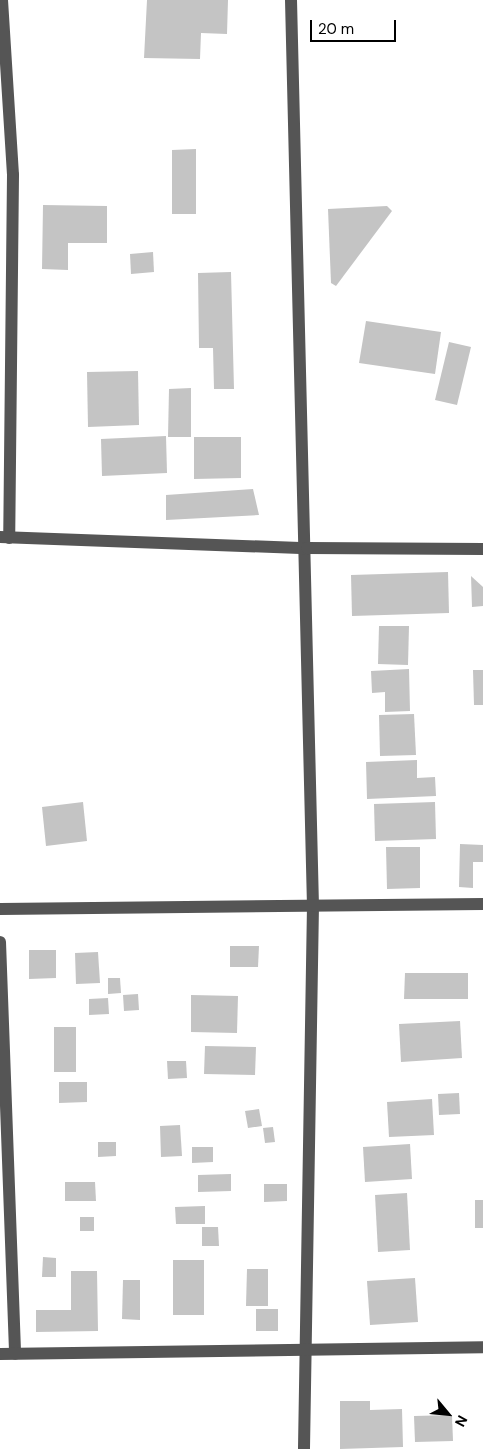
<!DOCTYPE html>
<style>
body{margin:0}
#map{position:relative;width:483px;height:1449px;overflow:hidden;background:#fff;font-family:"DM Sans",sans-serif}
div>[style]{position:absolute}
[style*='--x']{left:calc(var(--x)*1px);top:calc(var(--y)*1px);width:calc(var(--w)*1px);rotate:calc(var(--a)*1deg)}
.building>*{inset:0;background:#c4c4c4}
.minor>*{height:12px;margin:-6px;padding:0 6px;transform-origin:6px;border-radius:6px;background:#555}
span{translate:-50% -50%;white-space:nowrap;text-align:center;line-height:1.15;-webkit-text-stroke:4px #fff;paint-order:stroke}
.north{position:absolute;left:423px;top:1389px;width:50px;height:50px;-webkit-text-stroke:4px #fff;paint-order:stroke;rotate:118deg;font-size:14px;font-weight:700;line-height:20px;text-align:center;color:#000}
.north::after{content:'';display:block;margin:auto;width:18px;height:22px;background:#000;clip-path:polygon(50% 0,100% 100%,50% 72%,0 100%)}
.scale{position:absolute;left:310px;top:20px;width:86px;height:22px;box-sizing:border-box;border:2px solid #000;border-top:0;padding-left:6px;font-size:15px;line-height:18px;white-space:nowrap;color:#000;-webkit-text-stroke:4px #fff;paint-order:stroke}
</style>
<div id="map">
<div class="building">
<div style="clip-path:polygon(147px 0,228px 0,227px 34px,201px 33px,200px 59px,144px 58px)"></div>
<div style="clip-path:polygon(196px 149px,196px 214px,172px 214px,172px 150px)"></div>
<div style="clip-path:polygon(43px 205px,107px 206px,107px 243px,68px 243px,68px 270px,42px 269px)"></div>
<div style="clip-path:polygon(387px 206px,392px 211px,336px 286px,331px 283px,328px 209px)"></div>
<div style="clip-path:polygon(153px 252px,154px 272px,131px 274px,130px 254px)"></div>
<div style="clip-path:polygon(231px 272px,234px 389px,214px 389px,213px 348px,199px 348px,198px 273px)"></div>
<div style="clip-path:polygon(366px 321px,441px 332px,435px 374px,359px 363px)"></div>
<div style="clip-path:polygon(449px 342px,471px 347px,457px 405px,435px 400px)"></div>
<div style="clip-path:polygon(138px 371px,139px 425px,88px 427px,87px 372px)"></div>
<div style="clip-path:polygon(191px 388px,191px 437px,168px 437px,169px 389px)"></div>
<div style="clip-path:polygon(166px 436px,167px 473px,102px 476px,101px 439px)"></div>
<div style="clip-path:polygon(194px 437px,241px 437px,241px 478px,194px 479px)"></div>
<div style="clip-path:polygon(253px 489px,259px 515px,166px 520px,166px 495px)"></div>
<div style="clip-path:polygon(448px 572px,449px 613px,352px 616px,351px 575px)"></div>
<div style="clip-path:polygon(471px 576px,483px 587px,483px 606px,472px 607px)"></div>
<div style="clip-path:polygon(379px 626px,409px 626px,408px 665px,378px 664px)"></div>
<div style="clip-path:polygon(409px 669px,410px 711px,385px 712px,385px 692px,372px 693px,371px 671px)"></div>
<div style="clip-path:polygon(473px 670px,483px 670px,483px 705px,474px 705px)"></div>
<div style="clip-path:polygon(414px 714px,416px 755px,380px 756px,379px 715px)"></div>
<div style="clip-path:polygon(417px 760px,417px 778px,435px 777px,436px 796px,367px 799px,366px 762px)"></div>
<div style="clip-path:polygon(83px 802px,87px 841px,46px 846px,42px 807px)"></div>
<div style="clip-path:polygon(435px 802px,436px 839px,375px 841px,374px 804px)"></div>
<div style="clip-path:polygon(460px 844px,483px 845px,483px 862px,473px 862px,473px 888px,459px 887px)"></div>
<div style="clip-path:polygon(386px 847px,420px 847px,420px 888px,387px 889px)"></div>
<div style="clip-path:polygon(230px 946px,259px 946px,258px 967px,230px 967px)"></div>
<div style="clip-path:polygon(29px 950px,56px 950px,56px 978px,29px 979px)"></div>
<div style="clip-path:polygon(98px 952px,100px 983px,76px 984px,75px 953px)"></div>
<div style="clip-path:polygon(405px 973px,468px 973px,468px 999px,404px 999px)"></div>
<div style="clip-path:polygon(108px 978px,120px 978px,121px 993px,108px 994px)"></div>
<div style="clip-path:polygon(138px 994px,139px 1010px,124px 1011px,123px 995px)"></div>
<div style="clip-path:polygon(191px 995px,238px 996px,237px 1033px,191px 1032px)"></div>
<div style="clip-path:polygon(108px 998px,109px 1014px,89px 1015px,89px 999px)"></div>
<div style="clip-path:polygon(460px 1021px,462px 1058px,401px 1062px,399px 1024px)"></div>
<div style="clip-path:polygon(54px 1027px,76px 1027px,76px 1072px,54px 1072px)"></div>
<div style="clip-path:polygon(205px 1046px,256px 1047px,255px 1075px,204px 1074px)"></div>
<div style="clip-path:polygon(167px 1061px,186px 1061px,187px 1078px,168px 1079px)"></div>
<div style="clip-path:polygon(59px 1082px,87px 1082px,87px 1102px,59px 1103px)"></div>
<div style="clip-path:polygon(459px 1093px,460px 1114px,439px 1115px,438px 1094px)"></div>
<div style="clip-path:polygon(432px 1099px,434px 1135px,389px 1137px,387px 1102px)"></div>
<div style="clip-path:polygon(259px 1109px,262px 1126px,248px 1128px,245px 1111px)"></div>
<div style="clip-path:polygon(180px 1125px,182px 1156px,161px 1157px,160px 1126px)"></div>
<div style="clip-path:polygon(273px 1127px,275px 1142px,265px 1143px,263px 1128px)"></div>
<div style="clip-path:polygon(98px 1142px,116px 1142px,116px 1156px,98px 1157px)"></div>
<div style="clip-path:polygon(410px 1144px,412px 1179px,365px 1182px,363px 1147px)"></div>
<div style="clip-path:polygon(192px 1147px,213px 1147px,213px 1162px,192px 1163px)"></div>
<div style="clip-path:polygon(231px 1174px,231px 1191px,198px 1192px,198px 1175px)"></div>
<div style="clip-path:polygon(65px 1182px,95px 1182px,96px 1201px,65px 1201px)"></div>
<div style="clip-path:polygon(264px 1184px,287px 1184px,287px 1201px,264px 1202px)"></div>
<div style="clip-path:polygon(407px 1193px,410px 1250px,378px 1252px,375px 1195px)"></div>
<div style="clip-path:polygon(475px 1200px,483px 1200px,483px 1228px,475px 1228px)"></div>
<div style="clip-path:polygon(205px 1206px,205px 1224px,176px 1224px,175px 1207px)"></div>
<div style="clip-path:polygon(80px 1217px,94px 1217px,94px 1231px,80px 1231px)"></div>
<div style="clip-path:polygon(202px 1227px,218px 1227px,219px 1246px,202px 1246px)"></div>
<div style="clip-path:polygon(43px 1257px,56px 1258px,56px 1277px,42px 1277px)"></div>
<div style="clip-path:polygon(173px 1260px,204px 1260px,204px 1315px,173px 1315px)"></div>
<div style="clip-path:polygon(247px 1269px,268px 1269px,268px 1306px,246px 1306px)"></div>
<div style="clip-path:polygon(71px 1271px,97px 1271px,98px 1331px,36px 1332px,36px 1310px,71px 1310px)"></div>
<div style="clip-path:polygon(415px 1278px,418px 1322px,370px 1325px,367px 1281px)"></div>
<div style="clip-path:polygon(123px 1280px,140px 1280px,140px 1320px,122px 1319px)"></div>
<div style="clip-path:polygon(256px 1309px,278px 1309px,278px 1331px,256px 1331px)"></div>
<div style="clip-path:polygon(340px 1401px,370px 1401px,370px 1410px,402px 1409px,403px 1447px,340px 1449px)"></div>
<div style="clip-path:polygon(452px 1415px,453px 1441px,415px 1442px,414px 1416px)"></div>
</div>
<div class="minor">
<div style="--x:2;--y:0;--w:175;--a:86.4"></div>
<div style="--x:13;--y:175;--w:363;--a:90.6"></div>
<div style="--x:291;--y:0;--w:905;--a:88.61"></div>
<div style="--x:313;--y:905;--w:544;--a:90.95"></div>
<div style="--x:0;--y:537;--w:307;--a:2.1"></div>
<div style="--x:307;--y:548;--w:176;--a:0.3"></div>
<div style="--x:0;--y:909;--w:483;--a:-0.6"></div>
<div style="--x:0;--y:942;--w:412;--a:87.9"></div>
<div style="--x:0;--y:1354;--w:483;--a:-0.8"></div>
</div>
<div class="north">N</div>
<div class="scale">20 m</div>
</div>
